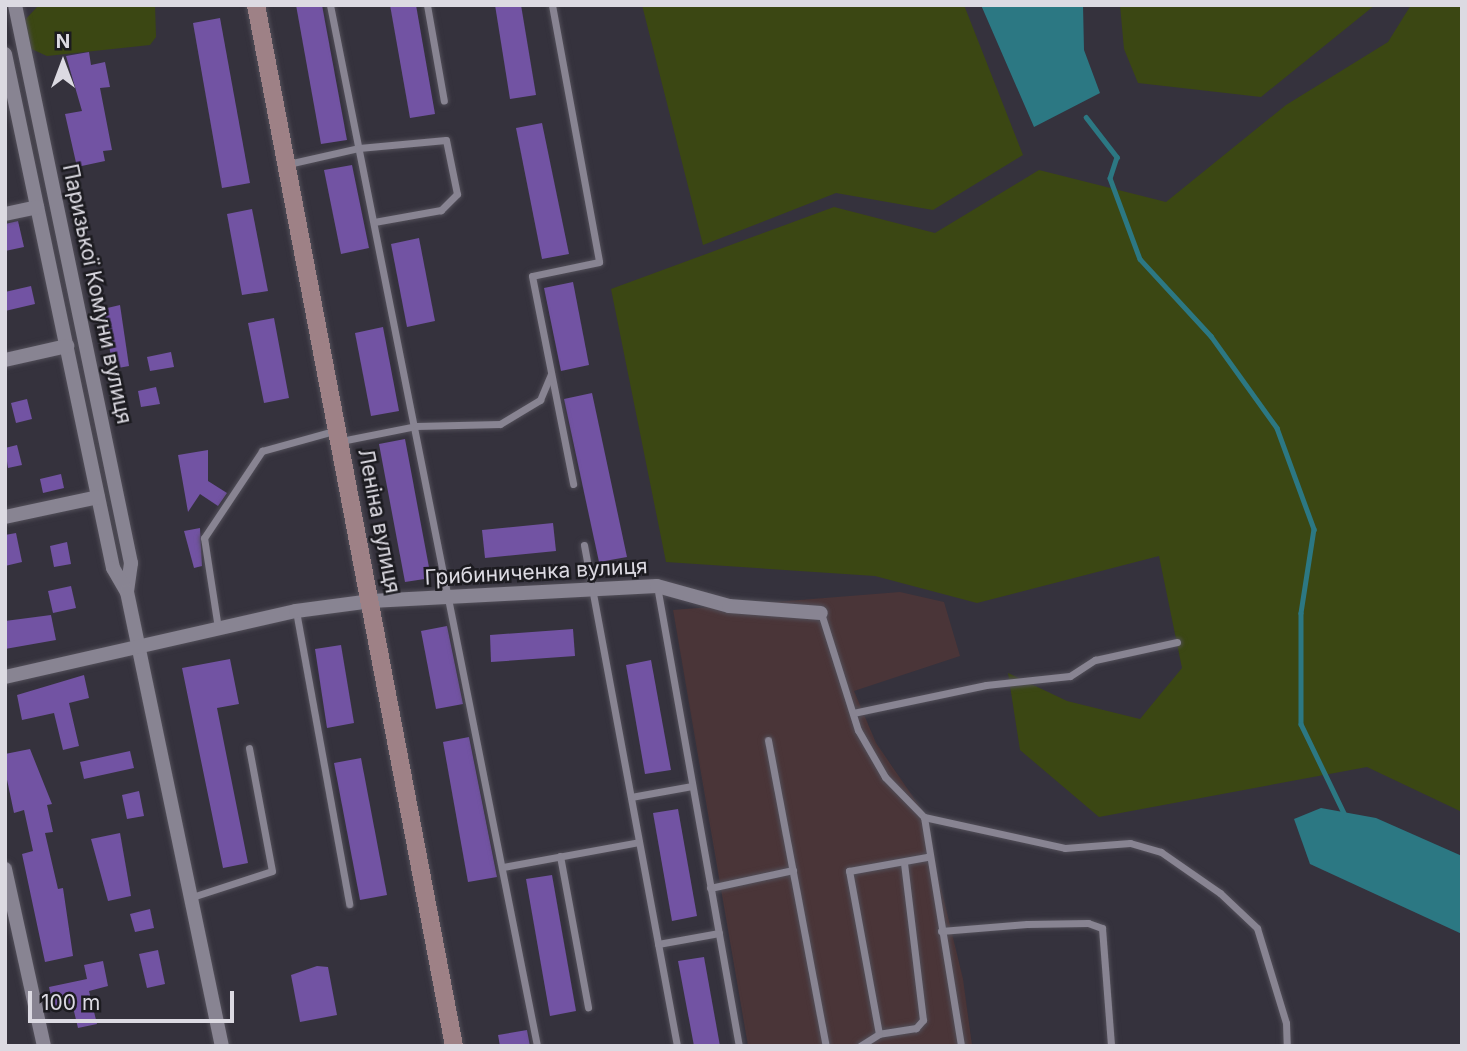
<!DOCTYPE html>
<meta charset="utf-8">
<style>
body{margin:0}
#map{position:relative;width:1467px;height:1051px;overflow:hidden;background:#35323d;font-family:Inter,sans-serif}
div>[style]{position:absolute}
[style*='--x']{left:calc(var(--x)*1px);top:calc(var(--y)*1px);width:calc(var(--w)*1px);rotate:calc(var(--a)*1deg)}
.industrial>*{inset:0;background:#4a3538}
.green>*{inset:0;background:#3b4713}
.water>*{inset:0;background:#2c7883}
.stream>*{height:4.5px;margin:-2.25px;padding:0 2.25px;transform-origin:2.25px;border-radius:2.25px;background:#2c7883}
.building>*{inset:0;background:#7253a3}
.roads{filter:drop-shadow(0 0 2px #524f59) drop-shadow(0 0 2px #524f59)}
.lane>*{height:7px;margin:-3.5px;padding:0 3.5px;transform-origin:3.5px;border-radius:3.5px;background:#888492}
.street>*{height:14px;margin:-7px;padding:0 7px;transform-origin:7px;border-radius:7px;background:#888492}
.secondary>*{height:18px;margin:-9px;padding:0 9px;transform-origin:9px;border-radius:9px;background:#9e8186}
span{translate:-50% -50%;white-space:nowrap;text-align:center;line-height:1.15;-webkit-text-stroke:5px #1c1b20;paint-order:stroke}
.street-label{font-size:21px;color:#dcdae2}
.frame{position:absolute;inset:0;border:7px solid #dcdae2;pointer-events:none}
.north{position:absolute;left:28px;top:28px;width:70px;height:70px;-webkit-text-stroke:5px #1c1b20;paint-order:stroke;rotate:0deg;font-size:19px;font-weight:700;line-height:28px;text-align:center;color:#dcdae2}
.north::after{content:'';display:block;margin:auto;width:24px;height:32px;background:#dcdae2;clip-path:polygon(50% 0,100% 100%,50% 72%,0 100%)}
.scale{position:absolute;left:28px;top:991px;width:206px;height:32px;box-sizing:border-box;border:4px solid #dcdae2;border-top:0;padding-left:9px;font-size:21px;line-height:24px;white-space:nowrap;color:#dcdae2;-webkit-text-stroke:5px #1c1b20;paint-order:stroke}
</style>
<div id="map">
<div class="industrial">
<div style="clip-path:polygon(900px 592px,944px 602px,960px 656px,854px 691px,876px 743px,922px 810px,963px 979px,972px 1045px,748px 1046px,673px 610px)"></div>
</div>
<div class="green">
<div style="clip-path:polygon(155px 5px,156px 37px,150px 45px,47px 56px,27px 47px,22px 23px,38px 6px)"></div>
<div style="clip-path:polygon(642px 5px,964px 5px,1023px 155px,933px 210px,836px 193px,703px 245px)"></div>
<div style="clip-path:polygon(1120px 5px,1375px 5px,1261px 97px,1138px 83px,1124px 49px)"></div>
<div style="clip-path:polygon(1411px 5px,1462px 5px,1462px 812px,1367px 767px,1099px 817px,1020px 750px,1008px 673px,1067px 701px,1140px 719px,1182px 668px,1159px 556px,977px 603px,875px 576px,666px 562px,611px 289px,834px 207px,935px 233px,1039px 170px,1166px 202px,1286px 105px,1388px 42px)"></div>
</div>
<div class="water">
<div style="clip-path:polygon(981px 5px,1083px 5px,1084px 50px,1100px 93px,1034px 127px)"></div>
<div style="clip-path:polygon(1321px 808px,1376px 818px,1462px 856px,1462px 934px,1310px 864px,1294px 819px)"></div>
</div>
<div class="stream">
<div style="--x:1086;--y:117;--w:51;--a:52.2"></div>
<div style="--x:1117;--y:157;--w:22;--a:108"></div>
<div style="--x:1110;--y:178;--w:86;--a:69.7"></div>
<div style="--x:1140;--y:259;--w:105;--a:47.3"></div>
<div style="--x:1211;--y:336;--w:113;--a:54.3"></div>
<div style="--x:1277;--y:428;--w:108;--a:69.9"></div>
<div style="--x:1314;--y:529;--w:85;--a:98.8"></div>
<div style="--x:1301;--y:613;--w:111;--a:90"></div>
<div style="--x:1301;--y:724;--w:103;--a:64.2"></div>
</div>
<div class="building">
<div style="clip-path:polygon(296px 5px,322px 5px,347px 140px,321px 144px)"></div>
<div style="clip-path:polygon(390px 5px,416px 5px,435px 114px,410px 118px)"></div>
<div style="clip-path:polygon(495px 5px,521px 5px,536px 95px,510px 99px)"></div>
<div style="clip-path:polygon(220px 18px,250px 183px,222px 188px,193px 23px)"></div>
<div style="clip-path:polygon(89px 52px,91px 65px,105px 62px,110px 87px,100px 88px,112px 150px,103px 151px,105px 161px,77px 167px,65px 114px,82px 111px,66px 56px)"></div>
<div style="clip-path:polygon(542px 123px,569px 254px,542px 259px,516px 128px)"></div>
<div style="clip-path:polygon(352px 165px,369px 248px,341px 254px,324px 170px)"></div>
<div style="clip-path:polygon(252px 209px,268px 291px,242px 295px,227px 214px)"></div>
<div style="clip-path:polygon(18px 221px,24px 247px,5px 251px,5px 224px)"></div>
<div style="clip-path:polygon(419px 238px,435px 321px,407px 327px,391px 244px)"></div>
<div style="clip-path:polygon(573px 282px,589px 365px,561px 371px,544px 288px)"></div>
<div style="clip-path:polygon(31px 286px,35px 304px,5px 311px,5px 292px)"></div>
<div style="clip-path:polygon(120px 305px,129px 366px,113px 369px,103px 309px)"></div>
<div style="clip-path:polygon(274px 318px,289px 398px,264px 403px,248px 323px)"></div>
<div style="clip-path:polygon(383px 327px,399px 411px,371px 416px,355px 333px)"></div>
<div style="clip-path:polygon(171px 352px,174px 367px,150px 371px,147px 357px)"></div>
<div style="clip-path:polygon(156px 387px,160px 404px,141px 407px,138px 391px)"></div>
<div style="clip-path:polygon(592px 393px,627px 557px,599px 562px,564px 399px)"></div>
<div style="clip-path:polygon(27px 399px,32px 419px,16px 423px,11px 403px)"></div>
<div style="clip-path:polygon(405px 439px,431px 578px,405px 582px,379px 444px)"></div>
<div style="clip-path:polygon(17px 445px,22px 465px,8px 468px,5px 448px)"></div>
<div style="clip-path:polygon(208px 450px,208px 481px,227px 493px,218px 506px,200px 494px,188px 512px,178px 455px)"></div>
<div style="clip-path:polygon(61px 474px,64px 488px,43px 493px,40px 479px)"></div>
<div style="clip-path:polygon(553px 523px,556px 551px,485px 558px,482px 530px)"></div>
<div style="clip-path:polygon(200px 528px,202px 566px,194px 568px,184px 531px)"></div>
<div style="clip-path:polygon(16px 533px,22px 562px,5px 566px,5px 535px)"></div>
<div style="clip-path:polygon(67px 542px,71px 564px,54px 567px,50px 546px)"></div>
<div style="clip-path:polygon(71px 586px,76px 608px,53px 613px,48px 591px)"></div>
<div style="clip-path:polygon(51px 615px,56px 640px,5px 649px,5px 621px)"></div>
<div style="clip-path:polygon(447px 626px,463px 704px,436px 709px,421px 631px)"></div>
<div style="clip-path:polygon(573px 629px,575px 656px,491px 662px,490px 635px)"></div>
<div style="clip-path:polygon(341px 645px,354px 723px,327px 728px,315px 649px)"></div>
<div style="clip-path:polygon(230px 659px,239px 704px,217px 708px,248px 863px,223px 868px,182px 668px)"></div>
<div style="clip-path:polygon(651px 660px,671px 770px,645px 774px,626px 665px)"></div>
<div style="clip-path:polygon(84px 675px,89px 698px,69px 703px,79px 746px,63px 750px,54px 713px,22px 720px,17px 695px)"></div>
<div style="clip-path:polygon(469px 737px,497px 877px,468px 882px,443px 742px)"></div>
<div style="clip-path:polygon(30px 749px,52px 804px,47px 805px,53px 832px,45px 833px,58px 889px,63px 888px,73px 956px,45px 962px,22px 854px,33px 851px,24px 810px,14px 813px,5px 770px,5px 754px)"></div>
<div style="clip-path:polygon(130px 751px,134px 768px,84px 779px,80px 762px)"></div>
<div style="clip-path:polygon(361px 758px,387px 895px,360px 900px,334px 763px)"></div>
<div style="clip-path:polygon(139px 791px,144px 816px,127px 819px,122px 795px)"></div>
<div style="clip-path:polygon(678px 809px,697px 916px,672px 921px,653px 813px)"></div>
<div style="clip-path:polygon(120px 833px,131px 896px,108px 901px,91px 839px)"></div>
<div style="clip-path:polygon(552px 875px,576px 1011px,550px 1016px,526px 879px)"></div>
<div style="clip-path:polygon(150px 909px,154px 928px,135px 932px,130px 914px)"></div>
<div style="clip-path:polygon(158px 950px,165px 984px,147px 988px,139px 954px)"></div>
<div style="clip-path:polygon(704px 957px,720px 1046px,694px 1046px,678px 961px)"></div>
<div style="clip-path:polygon(103px 961px,108px 986px,89px 991px,97px 1024px,78px 1028px,72px 1003px,53px 1007px,49px 987px,87px 979px,84px 965px)"></div>
<div style="clip-path:polygon(317px 966px,328px 967px,337px 1015px,300px 1022px,291px 975px)"></div>
<div style="clip-path:polygon(527px 1030px,530px 1046px,500px 1046px,498px 1035px)"></div>
</div>
<div class="roads">
<div class="lane">
<div style="--x:330;--y:5;--w:1061;--a:78.75"></div>
<div style="--x:427;--y:5;--w:97;--a:80"></div>
<div style="--x:552;--y:5;--w:261;--a:79.6"></div>
<div style="--x:599;--y:262;--w:68;--a:168.2"></div>
<div style="--x:532;--y:276;--w:212;--a:78.8"></div>
<div style="--x:288;--y:164;--w:73;--a:-12.7"></div>
<div style="--x:359;--y:148;--w:87;--a:-5.3"></div>
<div style="--x:446;--y:140;--w:55;--a:78.5"></div>
<div style="--x:457;--y:194;--w:23;--a:135"></div>
<div style="--x:441;--y:210;--w:68;--a:169.8"></div>
<div style="--x:341;--y:441;--w:76;--a:-11.3"></div>
<div style="--x:416;--y:426;--w:84;--a:-1.4"></div>
<div style="--x:500;--y:424;--w:47;--a:-31"></div>
<div style="--x:540;--y:400;--w:28;--a:-67"></div>
<div style="--x:584;--y:545;--w:510;--a:79.48"></div>
<div style="--x:657;--y:586;--w:467;--a:79.9"></div>
<div style="--x:296;--y:611;--w:298;--a:79.7"></div>
<div style="--x:821;--y:613;--w:123;--a:72.5"></div>
<div style="--x:858;--y:730;--w:54;--a:60.1"></div>
<div style="--x:885;--y:777;--w:56;--a:45.7"></div>
<div style="--x:924;--y:817;--w:144;--a:12.4"></div>
<div style="--x:1065;--y:848;--w:65;--a:-4.4"></div>
<div style="--x:1130;--y:843;--w:32;--a:16"></div>
<div style="--x:1161;--y:852;--w:72;--a:34.8"></div>
<div style="--x:1220;--y:893;--w:51;--a:43.4"></div>
<div style="--x:1257;--y:928;--w:99;--a:73"></div>
<div style="--x:1286;--y:1023;--w:23;--a:88"></div>
<div style="--x:218;--y:628;--w:91;--a:-98.8"></div>
<div style="--x:204;--y:538;--w:105;--a:-56.3"></div>
<div style="--x:262;--y:451;--w:78;--a:-15.6"></div>
<div style="--x:853;--y:713;--w:136;--a:-11.9"></div>
<div style="--x:986;--y:685;--w:84;--a:-6.1"></div>
<div style="--x:1070;--y:676;--w:30;--a:-33"></div>
<div style="--x:1095;--y:660;--w:84;--a:-12.4"></div>
<div style="--x:768;--y:740;--w:311;--a:79.3"></div>
<div style="--x:631;--y:797;--w:62;--a:-10.2"></div>
<div style="--x:924;--y:817;--w:232;--a:80.8"></div>
<div style="--x:560;--y:856;--w:154;--a:79.5"></div>
<div style="--x:904;--y:863;--w:158;--a:83.1"></div>
<div style="--x:923;--y:1020;--w:11;--a:131"></div>
<div style="--x:916;--y:1028;--w:37;--a:171"></div>
<div style="--x:879;--y:1034;--w:166;--a:-100.4"></div>
<div style="--x:849;--y:871;--w:79;--a:-10.2"></div>
<div style="--x:503;--y:867;--w:138;--a:-10.4"></div>
<div style="--x:710;--y:888;--w:85;--a:-12.2"></div>
<div style="--x:189;--y:898;--w:87;--a:-18"></div>
<div style="--x:272;--y:871;--w:125;--a:-100.6"></div>
<div style="--x:941;--y:931;--w:86;--a:-4.7"></div>
<div style="--x:1027;--y:924;--w:61;--a:-0.9"></div>
<div style="--x:1088;--y:923;--w:15;--a:20"></div>
<div style="--x:1102;--y:928;--w:118;--a:85.6"></div>
<div style="--x:658;--y:944;--w:62;--a:-10.2"></div>
<div style="--x:860;--y:1046;--w:22;--a:-32"></div>
</div>
<div class="street">
<div style="--x:15;--y:5;--w:570;--a:78.26"></div>
<div style="--x:131;--y:563;--w:29;--a:98"></div>
<div style="--x:5;--y:54;--w:525;--a:78.13"></div>
<div style="--x:113;--y:568;--w:28;--a:60"></div>
<div style="--x:127;--y:592;--w:464;--a:78.2"></div>
<div style="--x:5;--y:214;--w:33;--a:-12"></div>
<div style="--x:5;--y:360;--w:64;--a:-12.7"></div>
<div style="--x:5;--y:517;--w:95;--a:-12.1"></div>
<div style="--x:5;--y:677;--w:298;--a:-12.8"></div>
<div style="--x:296;--y:611;--w:76;--a:-7.6"></div>
<div style="--x:371;--y:601;--w:286;--a:-3"></div>
<div style="--x:657;--y:586;--w:75;--a:15.5"></div>
<div style="--x:729;--y:606;--w:92;--a:4.4"></div>
<div style="--x:5;--y:869;--w:181;--a:77.6"></div>
</div>
<div class="secondary">
<div style="--x:256;--y:5;--w:1060;--a:79.23"></div>
</div>
</div>
<div class="street-label">
<span style="left:97px;top:294px;rotate:78deg">Паризької Комуни вулиця</span>
<span style="left:379px;top:521px;rotate:79deg">Леніна вулиця</span>
<span style="left:536px;top:572px;rotate:-3deg">Грибиниченка вулиця</span>
</div>
<div class="frame"></div>
<div class="north">N</div>
<div class="scale">100 m</div>
</div>
